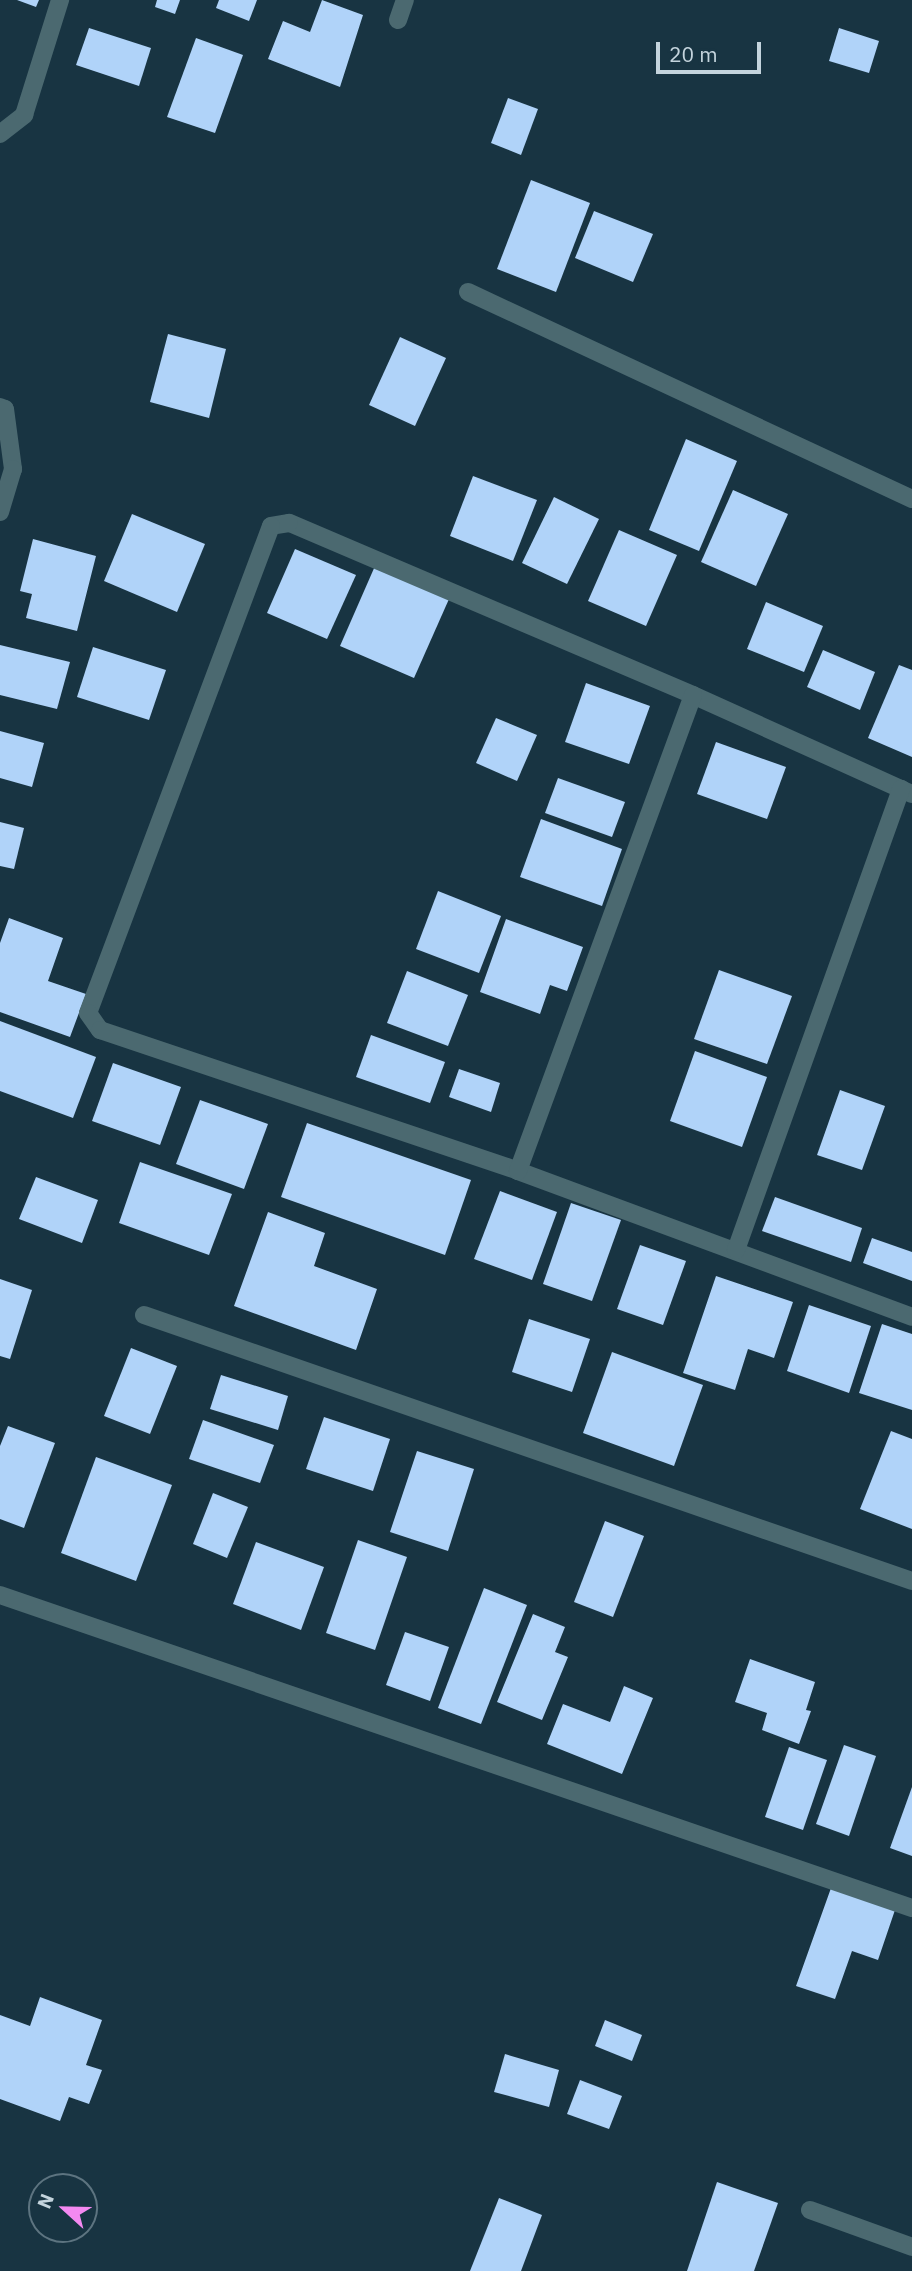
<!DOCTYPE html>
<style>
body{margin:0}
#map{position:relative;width:912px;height:2271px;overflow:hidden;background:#183442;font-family:"IBM Plex Sans",sans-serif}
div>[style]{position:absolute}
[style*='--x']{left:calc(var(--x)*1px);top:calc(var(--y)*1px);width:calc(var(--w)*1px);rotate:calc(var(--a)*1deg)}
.building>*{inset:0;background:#b0d3f9}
.street>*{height:18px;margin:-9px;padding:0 9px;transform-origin:9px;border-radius:9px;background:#4b6970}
span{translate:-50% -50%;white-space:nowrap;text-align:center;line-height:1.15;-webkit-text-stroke:7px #183442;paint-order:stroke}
.north{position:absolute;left:28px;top:2173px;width:70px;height:70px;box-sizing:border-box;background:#183442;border:2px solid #5d7480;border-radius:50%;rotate:292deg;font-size:19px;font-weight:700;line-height:28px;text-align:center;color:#c4d4dd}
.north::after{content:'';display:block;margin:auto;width:24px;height:32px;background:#f489f1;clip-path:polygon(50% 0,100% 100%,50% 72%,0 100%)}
.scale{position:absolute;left:656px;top:42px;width:105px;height:32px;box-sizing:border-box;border:4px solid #c4d4dd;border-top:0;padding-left:9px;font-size:21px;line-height:24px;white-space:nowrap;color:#c4d4dd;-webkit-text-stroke:5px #183442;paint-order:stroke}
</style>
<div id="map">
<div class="building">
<div style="clip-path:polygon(17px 0,39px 0,36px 7px)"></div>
<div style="clip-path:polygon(157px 0,180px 0,175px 14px,155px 7px)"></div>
<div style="clip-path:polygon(219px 0,257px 0,249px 21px,216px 8px)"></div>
<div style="clip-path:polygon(322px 0,363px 15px,340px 87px,268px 59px,283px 21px,310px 32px)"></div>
<div style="clip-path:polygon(89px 28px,151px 48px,139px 86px,76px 65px)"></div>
<div style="clip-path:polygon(839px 28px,879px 41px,869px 73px,829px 61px)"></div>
<div style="clip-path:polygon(196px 38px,243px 55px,215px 133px,167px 117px)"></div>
<div style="clip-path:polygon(508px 98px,538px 109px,521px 155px,491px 143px)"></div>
<div style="clip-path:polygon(531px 180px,590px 203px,556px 292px,497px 269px)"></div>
<div style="clip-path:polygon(594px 211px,653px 234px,633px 282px,575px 258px)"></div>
<div style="clip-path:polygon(168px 334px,226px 349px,209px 418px,150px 402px)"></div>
<div style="clip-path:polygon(400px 337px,446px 358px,415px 426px,369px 405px)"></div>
<div style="clip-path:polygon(686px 439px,737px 461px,699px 551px,649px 530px)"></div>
<div style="clip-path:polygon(473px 476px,537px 500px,513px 561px,450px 536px)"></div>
<div style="clip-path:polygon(733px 490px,788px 514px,756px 586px,701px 562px)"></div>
<div style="clip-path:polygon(554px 497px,599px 519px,567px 584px,522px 563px)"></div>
<div style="clip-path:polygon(132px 514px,205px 544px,177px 612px,104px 581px)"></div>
<div style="clip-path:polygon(619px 530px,677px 555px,646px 626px,588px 601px)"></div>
<div style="clip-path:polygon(33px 539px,96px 556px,77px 631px,26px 618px,32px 594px,20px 591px)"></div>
<div style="clip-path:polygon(295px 549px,356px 575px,327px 639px,267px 613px)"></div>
<div style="clip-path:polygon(375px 566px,449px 599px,414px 678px,340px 646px)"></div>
<div style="clip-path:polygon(766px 602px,823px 626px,804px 672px,747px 649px)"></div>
<div style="clip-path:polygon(0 645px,70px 662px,57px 709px,0 695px)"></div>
<div style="clip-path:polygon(93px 647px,166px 670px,149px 720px,77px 697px)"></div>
<div style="clip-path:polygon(823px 650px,875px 672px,860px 710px,807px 687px)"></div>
<div style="clip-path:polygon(899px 665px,912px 670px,912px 757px,868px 738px)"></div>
<div style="clip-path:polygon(586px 683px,650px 706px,629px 764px,565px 742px)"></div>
<div style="clip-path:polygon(496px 718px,537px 735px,517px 781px,476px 763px)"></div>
<div style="clip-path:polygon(0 731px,44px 743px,32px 787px,0 778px)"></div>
<div style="clip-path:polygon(716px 742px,786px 767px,767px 819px,697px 794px)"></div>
<div style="clip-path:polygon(558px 778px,625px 802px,612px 837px,545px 813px)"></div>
<div style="clip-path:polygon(541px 819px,622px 849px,602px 906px,520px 877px)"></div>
<div style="clip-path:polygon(0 822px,24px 828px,14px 869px,0 866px)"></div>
<div style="clip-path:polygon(438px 891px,501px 916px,479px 973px,416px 949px)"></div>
<div style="clip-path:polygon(9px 918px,63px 938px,48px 981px,86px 994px,70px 1037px,0 1012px,0 943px)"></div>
<div style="clip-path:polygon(506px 919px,583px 947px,567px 991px,550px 985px,540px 1014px,480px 992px)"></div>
<div style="clip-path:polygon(719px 970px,792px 996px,767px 1064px,694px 1039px)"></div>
<div style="clip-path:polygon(407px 971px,468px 995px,448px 1046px,387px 1023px)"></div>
<div style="clip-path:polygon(0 1021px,96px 1057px,73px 1118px,0 1091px)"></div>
<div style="clip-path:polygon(371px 1035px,445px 1062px,430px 1103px,356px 1077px)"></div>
<div style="clip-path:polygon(695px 1051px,767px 1077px,742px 1147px,670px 1121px)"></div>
<div style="clip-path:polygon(113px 1063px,181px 1087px,160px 1145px,92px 1121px)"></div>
<div style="clip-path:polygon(459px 1069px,500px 1083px,491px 1112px,449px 1097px)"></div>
<div style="clip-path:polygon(840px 1090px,885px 1106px,862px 1170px,817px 1155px)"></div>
<div style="clip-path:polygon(200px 1100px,268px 1124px,244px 1189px,176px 1164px)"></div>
<div style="clip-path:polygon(307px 1123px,471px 1180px,445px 1255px,281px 1197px)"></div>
<div style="clip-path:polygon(140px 1162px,232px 1194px,209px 1255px,119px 1223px)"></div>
<div style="clip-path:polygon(36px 1177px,98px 1200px,82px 1243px,19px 1219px)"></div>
<div style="clip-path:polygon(500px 1191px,557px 1212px,532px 1280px,474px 1259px)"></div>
<div style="clip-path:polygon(775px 1197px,862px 1228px,851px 1262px,762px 1231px)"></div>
<div style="clip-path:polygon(571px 1203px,621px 1220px,592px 1301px,543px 1284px)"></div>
<div style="clip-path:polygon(268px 1212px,325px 1233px,314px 1266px,377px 1289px,356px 1350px,234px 1306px)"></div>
<div style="clip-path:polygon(872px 1238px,912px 1252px,912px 1281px,863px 1263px)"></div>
<div style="clip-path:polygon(640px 1245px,686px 1261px,663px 1325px,617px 1309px)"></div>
<div style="clip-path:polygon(716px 1276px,793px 1302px,774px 1358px,748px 1349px,735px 1390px,683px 1373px)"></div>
<div style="clip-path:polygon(0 1279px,32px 1290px,10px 1359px,0 1356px)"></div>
<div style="clip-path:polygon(809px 1305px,871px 1326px,849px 1393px,787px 1371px)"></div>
<div style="clip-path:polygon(529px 1319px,590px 1339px,572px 1392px,512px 1372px)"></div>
<div style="clip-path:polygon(882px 1324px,912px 1334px,912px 1410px,859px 1393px)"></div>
<div style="clip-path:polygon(131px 1348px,177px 1366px,150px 1434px,104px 1416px)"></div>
<div style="clip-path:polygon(612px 1352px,703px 1385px,674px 1466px,583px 1433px)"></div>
<div style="clip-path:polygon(221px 1375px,288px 1396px,278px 1430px,210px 1409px)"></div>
<div style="clip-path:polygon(324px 1417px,390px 1439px,373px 1491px,306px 1469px)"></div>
<div style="clip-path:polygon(203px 1420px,274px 1445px,260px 1483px,189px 1459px)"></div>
<div style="clip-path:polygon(8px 1426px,55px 1443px,24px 1528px,0 1519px,0 1446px)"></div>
<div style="clip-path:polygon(891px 1431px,912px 1439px,912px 1529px,860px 1509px)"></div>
<div style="clip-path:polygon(417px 1451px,474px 1469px,448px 1551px,390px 1532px)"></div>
<div style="clip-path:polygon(96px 1457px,172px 1485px,136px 1581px,61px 1553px)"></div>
<div style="clip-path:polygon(213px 1493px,248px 1507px,227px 1558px,193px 1544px)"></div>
<div style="clip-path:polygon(605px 1521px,644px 1536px,613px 1617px,574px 1602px)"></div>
<div style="clip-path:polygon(358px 1540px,407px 1557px,375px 1650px,326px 1633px)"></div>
<div style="clip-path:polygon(256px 1542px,324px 1567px,301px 1630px,233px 1604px)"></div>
<div style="clip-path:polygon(484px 1588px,527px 1605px,481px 1724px,438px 1708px)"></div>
<div style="clip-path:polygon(533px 1614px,565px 1627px,555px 1652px,568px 1657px,542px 1720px,497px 1702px)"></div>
<div style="clip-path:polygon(405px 1632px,449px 1647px,430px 1701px,386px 1685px)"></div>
<div style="clip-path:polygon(750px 1659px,815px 1682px,806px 1710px,811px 1711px,799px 1744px,762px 1730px,767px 1713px,735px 1702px)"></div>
<div style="clip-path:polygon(624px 1686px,653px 1698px,622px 1774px,547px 1744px,563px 1704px,610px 1722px)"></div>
<div style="clip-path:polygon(844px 1745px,876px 1756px,849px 1836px,816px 1824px)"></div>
<div style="clip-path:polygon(789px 1747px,827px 1760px,803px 1830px,765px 1817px)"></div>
<div style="clip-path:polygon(912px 1787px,912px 1856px,890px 1848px)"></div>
<div style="clip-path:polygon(831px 1888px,895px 1910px,878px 1960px,852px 1951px,835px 1999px,796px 1986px)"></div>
<div style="clip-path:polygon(40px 1997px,102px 2020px,86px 2065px,102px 2070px,89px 2104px,69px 2097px,60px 2121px,0 2099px,0 2015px,30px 2026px)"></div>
<div style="clip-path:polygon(605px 2020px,642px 2035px,632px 2061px,595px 2046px)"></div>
<div style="clip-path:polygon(505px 2054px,559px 2070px,549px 2107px,494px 2092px)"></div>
<div style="clip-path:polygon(580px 2080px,622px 2096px,609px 2129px,567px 2114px)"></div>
<div style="clip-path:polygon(717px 2182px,778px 2203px,754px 2271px,687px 2271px)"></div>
<div style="clip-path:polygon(499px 2198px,542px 2215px,521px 2271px,470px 2271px)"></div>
</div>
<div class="street">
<div style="--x:398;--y:20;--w:21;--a:-71"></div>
<div style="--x:0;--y:134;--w:31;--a:-38"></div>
<div style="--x:24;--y:115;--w:121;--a:-72.6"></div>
<div style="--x:468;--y:292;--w:490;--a:25"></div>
<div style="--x:0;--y:407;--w:5;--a:22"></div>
<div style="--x:5;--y:409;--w:61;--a:82.4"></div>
<div style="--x:13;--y:469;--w:45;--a:106.8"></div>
<div style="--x:912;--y:794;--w:240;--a:-155.7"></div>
<div style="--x:693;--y:695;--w:439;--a:-156.9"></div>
<div style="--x:289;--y:523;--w:18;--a:171"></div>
<div style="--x:271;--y:526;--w:520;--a:110.59"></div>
<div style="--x:88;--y:1013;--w:21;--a:55"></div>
<div style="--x:100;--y:1030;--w:441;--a:18.6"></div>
<div style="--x:518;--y:1171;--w:420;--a:20.3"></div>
<div style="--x:518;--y:1171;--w:507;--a:-69.81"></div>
<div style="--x:736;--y:1250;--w:490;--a:-70.3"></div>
<div style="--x:144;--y:1315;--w:813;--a:19.1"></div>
<div style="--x:0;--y:1595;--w:964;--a:18.94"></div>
<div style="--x:810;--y:2210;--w:109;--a:19.9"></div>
</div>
<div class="north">N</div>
<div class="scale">20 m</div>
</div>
